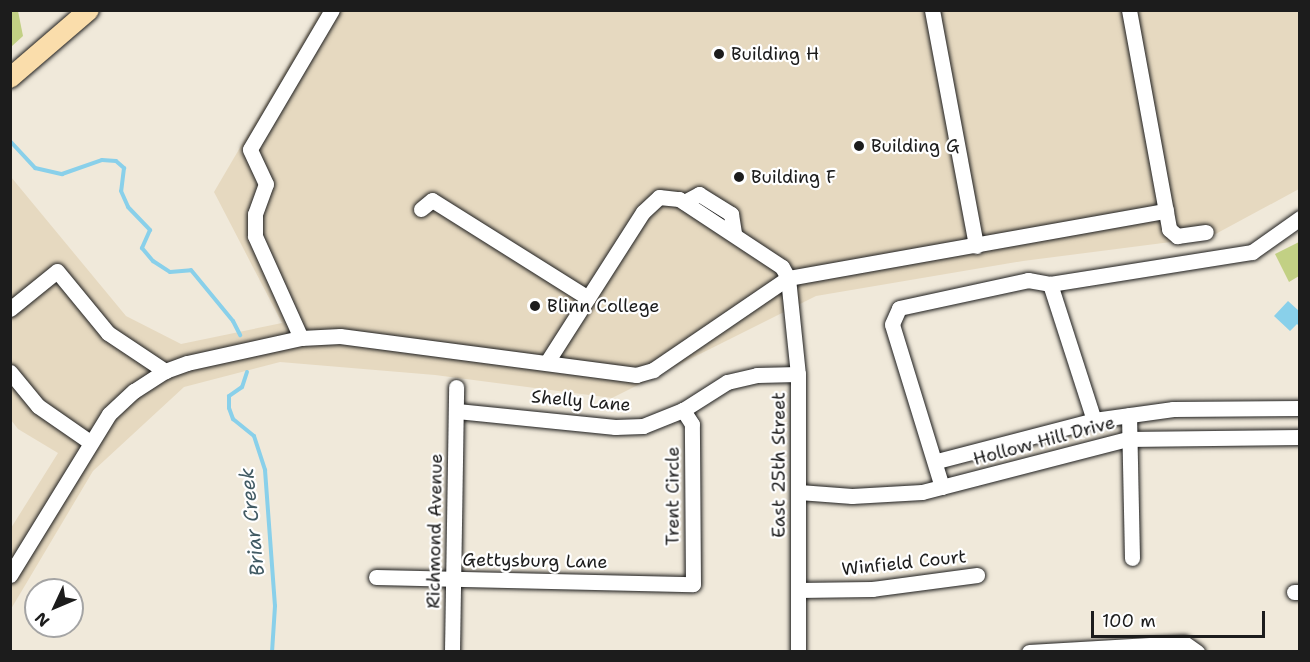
<!DOCTYPE html>
<style>
body{margin:0}
#map{position:relative;width:1310px;height:662px;overflow:hidden;background:#f0e9da;font-family:"Shantell Sans",sans-serif}
div>[style]{position:absolute}
[style*='--x']{left:calc(var(--x)*1px);top:calc(var(--y)*1px);width:calc(var(--w)*1px);rotate:calc(var(--a)*1deg)}
.built>*{inset:0;background:#e6d9c0}
.green>*{inset:0;background:#c2d084}
.water>*{inset:0;background:#89d0ea}
.stream>*{height:4px;margin:-2px;padding:0 2px;transform-origin:2px;border-radius:2px;background:#89d0ea}
.roads{filter:drop-shadow(0 0 2px #1c1c1c) drop-shadow(0 0 2px #1c1c1c)}
.minor>*{height:15px;margin:-7.5px;padding:0 7.5px;transform-origin:7.5px;border-radius:7.5px;background:#fff}
.major>*{height:20px;margin:-10px;padding:0 10px;transform-origin:10px;border-radius:10px;background:#faddab}
.dots>*{width:16px;height:16px;translate:-50% -50%;box-sizing:border-box;border:3px solid #fff;border-radius:50%}
span{translate:-50% -50%;white-space:nowrap;text-align:center;line-height:1.15;-webkit-text-stroke:4.5px #fff;paint-order:stroke}
.poi-label{font-size:18px;color:#1c1c1c}
.left{translate:0 -50%;text-align:left}
.street-label{font-size:18px;color:#1c1c1c}
.water-label{font-size:20px;color:#425b64;font-style:italic}
.frame{position:absolute;inset:0;border:12px solid #1c1c1c;pointer-events:none}
.north{position:absolute;left:24px;top:578px;width:60px;height:60px;box-sizing:border-box;background:#fff;border:2px solid #a4a4a4;border-radius:50%;rotate:226deg;font-size:16px;font-weight:700;line-height:24px;text-align:center;color:#1c1c1c}
.north::after{content:'';display:block;margin:auto;width:21px;height:27px;background:#1c1c1c;clip-path:polygon(50% 0,100% 100%,50% 72%,0 100%)}
.scale{position:absolute;left:1091px;top:611px;width:174px;height:27px;box-sizing:border-box;border:3px solid #1c1c1c;border-top:0;padding-left:8px;font-size:18px;line-height:21px;white-space:nowrap;color:#1c1c1c;-webkit-text-stroke:4px #fff;paint-order:stroke}
</style>
<div id="map">
<div class="built">
<div style="clip-path:polygon(320px 11px,1299px 11px,1299px 189px,1210px 237px,1023px 261px,816px 296px,612px 398px,435px 375px,280px 362px,184px 387px,93px 471px,11px 609px,11px 528px,58px 453px,18px 429px,11px 420px,11px 177px,126px 316px,181px 344px,282px 323px,214px 192px)"></div>
</div>
<div class="green">
<div style="clip-path:polygon(11px 10px,18px 11px,23px 36px,11px 47px)"></div>
<div style="clip-path:polygon(1299px 242px,1299px 276px,1289px 282px,1275px 254px)"></div>
</div>
<div class="water">
<div style="clip-path:polygon(1288px 301px,1299px 311px,1299px 326px,1297px 324px,1290px 331px,1274px 316px)"></div>
</div>
<div class="stream">
<div style="--x:10;--y:141;--w:37;--a:47"></div>
<div style="--x:35;--y:168;--w:28;--a:13"></div>
<div style="--x:62;--y:174;--w:42;--a:-19.3"></div>
<div style="--x:102;--y:160;--w:14;--a:4"></div>
<div style="--x:116;--y:161;--w:11;--a:41"></div>
<div style="--x:124;--y:168;--w:23;--a:97"></div>
<div style="--x:121;--y:191;--w:17;--a:66"></div>
<div style="--x:128;--y:207;--w:32;--a:46"></div>
<div style="--x:150;--y:230;--w:20;--a:114"></div>
<div style="--x:142;--y:248;--w:17;--a:50"></div>
<div style="--x:153;--y:261;--w:20;--a:33"></div>
<div style="--x:170;--y:272;--w:21;--a:-5"></div>
<div style="--x:191;--y:270;--w:66;--a:50.5"></div>
<div style="--x:233;--y:321;--w:16;--a:63"></div>
<div style="--x:247;--y:372;--w:16;--a:108"></div>
<div style="--x:242;--y:387;--w:16;--a:145"></div>
<div style="--x:229;--y:396;--w:12;--a:90"></div>
<div style="--x:229;--y:408;--w:12;--a:70"></div>
<div style="--x:233;--y:419;--w:27;--a:39"></div>
<div style="--x:254;--y:436;--w:36;--a:72"></div>
<div style="--x:265;--y:470;--w:136;--a:85.8"></div>
<div style="--x:275;--y:606;--w:46;--a:93.7"></div>
</div>
<div class="roads">
<div class="minor">
<div style="--x:932;--y:10;--w:240;--a:79.4"></div>
<div style="--x:1129;--y:10;--w:223;--a:79.6"></div>
<div style="--x:1169;--y:229;--w:11;--a:41"></div>
<div style="--x:1177;--y:236;--w:29;--a:-8"></div>
<div style="--x:684;--y:202;--w:17;--a:-28"></div>
<div style="--x:699;--y:194;--w:38;--a:32"></div>
<div style="--x:731;--y:214;--w:19;--a:81"></div>
<div style="--x:421;--y:209;--w:14;--a:-39"></div>
<div style="--x:432;--y:200;--w:184;--a:32.1"></div>
<div style="--x:1050;--y:284;--w:143;--a:72.1"></div>
<div style="--x:10;--y:309;--w:60;--a:-39"></div>
<div style="--x:57;--y:271;--w:80;--a:50.6"></div>
<div style="--x:108;--y:333;--w:69;--a:33.7"></div>
<div style="--x:301;--y:338;--w:112;--a:-114.3"></div>
<div style="--x:255;--y:236;--w:22;--a:-90"></div>
<div style="--x:255;--y:214;--w:32;--a:-70"></div>
<div style="--x:266;--y:184;--w:38;--a:-115"></div>
<div style="--x:250;--y:149;--w:161;--a:-59.5"></div>
<div style="--x:547;--y:362;--w:178;--a:-57.4"></div>
<div style="--x:643;--y:212;--w:22;--a:-43"></div>
<div style="--x:659;--y:197;--w:20;--a:6"></div>
<div style="--x:679;--y:199;--w:123;--a:33.4"></div>
<div style="--x:782;--y:267;--w:13;--a:61"></div>
<div style="--x:788;--y:278;--w:97;--a:84.1"></div>
<div style="--x:798;--y:374;--w:278;--a:90"></div>
<div style="--x:10;--y:372;--w:44;--a:50.5"></div>
<div style="--x:38;--y:406;--w:63;--a:34.7"></div>
<div style="--x:457;--y:411;--w:159;--a:5.8"></div>
<div style="--x:615;--y:427;--w:28;--a:-2"></div>
<div style="--x:643;--y:426;--w:43;--a:-21.8"></div>
<div style="--x:683;--y:410;--w:52;--a:-32.5"></div>
<div style="--x:727;--y:382;--w:31;--a:-13"></div>
<div style="--x:757;--y:375;--w:41;--a:-1.4"></div>
<div style="--x:1129;--y:415;--w:143;--a:88.8"></div>
<div style="--x:937;--y:461;--w:162;--a:-14.6"></div>
<div style="--x:1094;--y:420;--w:80;--a:-7.9"></div>
<div style="--x:1173;--y:409;--w:127;--a:-0.5"></div>
<div style="--x:942;--y:487;--w:170;--a:-107.1"></div>
<div style="--x:892;--y:324;--w:17;--a:-66"></div>
<div style="--x:899;--y:308;--w:132;--a:-12.2"></div>
<div style="--x:1028;--y:280;--w:22;--a:10"></div>
<div style="--x:1050;--y:284;--w:205;--a:-9"></div>
<div style="--x:1252;--y:252;--w:59;--a:-35.3"></div>
<div style="--x:799;--y:492;--w:53;--a:4.3"></div>
<div style="--x:852;--y:496;--w:70;--a:-3.3"></div>
<div style="--x:922;--y:492;--w:212;--a:-14.5"></div>
<div style="--x:1127;--y:439;--w:173;--a:-0.7"></div>
<div style="--x:10;--y:575;--w:189;--a:-58.4"></div>
<div style="--x:109;--y:414;--w:34;--a:-43"></div>
<div style="--x:134;--y:391;--w:37;--a:-33"></div>
<div style="--x:165;--y:371;--w:23;--a:-20"></div>
<div style="--x:187;--y:363;--w:117;--a:-12.4"></div>
<div style="--x:301;--y:338;--w:39;--a:-3"></div>
<div style="--x:340;--y:336;--w:299;--a:7.5"></div>
<div style="--x:636;--y:375;--w:18;--a:-16"></div>
<div style="--x:653;--y:370;--w:163;--a:-34.3"></div>
<div style="--x:788;--y:278;--w:384;--a:-10.1"></div>
<div style="--x:376;--y:577;--w:317;--a:1.3"></div>
<div style="--x:693;--y:584;--w:160;--a:-90.4"></div>
<div style="--x:692;--y:424;--w:17;--a:-123"></div>
<div style="--x:798;--y:590;--w:74;--a:-0.8"></div>
<div style="--x:872;--y:589;--w:106;--a:-7.6"></div>
<div style="--x:1294;--y:592;--w:6;--a:0"></div>
<div style="--x:452;--y:652;--w:265;--a:-89.1"></div>
<div style="--x:1029;--y:652;--w:155;--a:-3.3"></div>
<div style="--x:1184;--y:643;--w:16;--a:35"></div>
</div>
<div class="major">
<div style="--x:10;--y:78;--w:104;--a:-40.7"></div>
</div>
</div>
<div class="dots">
<div style="left:719px;top:54px;background:#1c1c1c"></div>
<div style="left:859px;top:146px;background:#1c1c1c"></div>
<div style="left:739px;top:177px;background:#1c1c1c"></div>
<div style="left:535px;top:306px;background:#1c1c1c"></div>
</div>
<div class="poi-label">
<span class="left" style="left:731px;top:54px">Building H</span>
<span class="left" style="left:871px;top:146px">Building G</span>
<span class="left" style="left:751px;top:177px">Building F</span>
<span class="left" style="left:547px;top:306px">Blinn College</span>
</div>
<div class="street-label">
<span style="left:581px;top:401px;rotate:5deg">Shelly Lane</span>
<span style="left:1044px;top:441px;rotate:-15deg">Hollow Hill Drive</span>
<span style="left:779px;top:465px;rotate:-90deg">East 25th Street</span>
<span style="left:673px;top:496px;rotate:-90deg">Trent Circle</span>
<span style="left:435px;top:531px;rotate:-89deg">Richmond Avenue</span>
<span style="left:535px;top:561px;rotate:1deg">Gettysburg Lane</span>
<span style="left:904px;top:563px;rotate:-6deg">Winfield Court</span>
</div>
<div class="water-label">
<span style="left:252px;top:522px;rotate:-96deg">Briar Creek</span>
</div>
<div class="frame"></div>
<div class="north">N</div>
<div class="scale">100 m</div>
</div>
